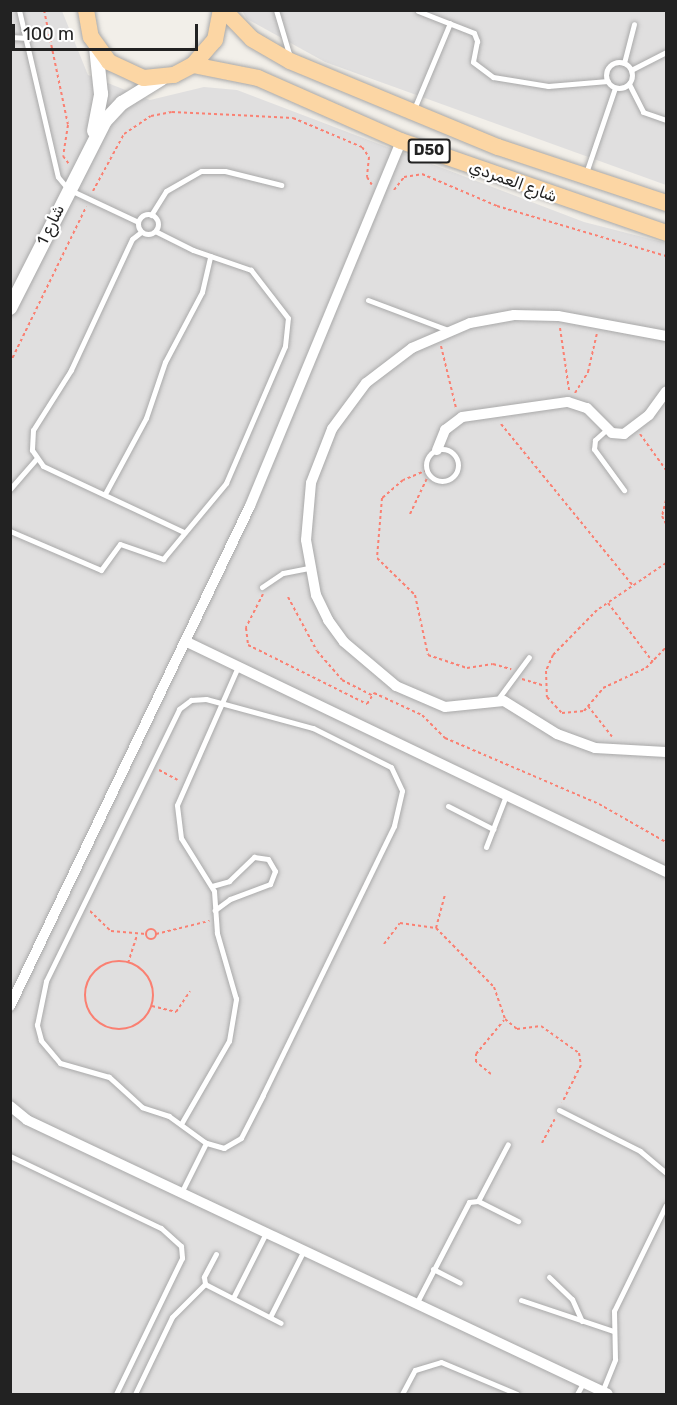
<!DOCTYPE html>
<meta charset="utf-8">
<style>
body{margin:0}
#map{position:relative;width:677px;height:1405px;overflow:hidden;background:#f2efe9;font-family:Rubik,"Noto Sans Arabic",sans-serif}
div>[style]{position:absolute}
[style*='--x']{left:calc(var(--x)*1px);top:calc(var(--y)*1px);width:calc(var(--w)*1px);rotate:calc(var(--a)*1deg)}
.residential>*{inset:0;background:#e0dfdf}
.path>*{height:2px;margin-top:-1px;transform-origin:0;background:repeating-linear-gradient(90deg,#fa8072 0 3px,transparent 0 6px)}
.path>.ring{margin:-1px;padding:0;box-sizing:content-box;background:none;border:2px solid #fa8072;border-radius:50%}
.roads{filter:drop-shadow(0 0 2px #a9a9a9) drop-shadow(0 0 2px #a9a9a9)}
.service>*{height:5px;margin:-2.5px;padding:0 2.5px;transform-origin:2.5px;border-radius:2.5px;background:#fff}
.service>.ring{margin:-2.5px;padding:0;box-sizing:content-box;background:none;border:5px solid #fff;border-radius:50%}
.minor>*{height:10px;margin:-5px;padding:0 5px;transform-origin:5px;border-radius:5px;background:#fff}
.tertiary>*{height:14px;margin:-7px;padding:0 7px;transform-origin:7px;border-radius:7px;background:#fff}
.primary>*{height:16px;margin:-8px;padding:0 8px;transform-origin:8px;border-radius:8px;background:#fcd6a4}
span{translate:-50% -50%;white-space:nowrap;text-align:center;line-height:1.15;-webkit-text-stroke:4.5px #fff;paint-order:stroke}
.shield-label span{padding:2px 4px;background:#fff;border:2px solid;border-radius:4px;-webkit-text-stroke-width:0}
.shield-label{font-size:15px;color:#222;font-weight:700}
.street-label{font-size:16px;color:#222}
.frame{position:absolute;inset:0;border:12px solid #222;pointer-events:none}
.scale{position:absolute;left:12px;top:24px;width:186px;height:27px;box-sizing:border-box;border:3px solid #222;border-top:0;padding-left:8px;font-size:18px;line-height:21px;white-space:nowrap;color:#222;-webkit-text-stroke:4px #fff;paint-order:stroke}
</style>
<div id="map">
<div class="residential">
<div style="clip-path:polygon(10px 11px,62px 11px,88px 75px,150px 100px,204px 87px,237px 90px,584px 222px,666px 243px,666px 1394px,11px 1394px)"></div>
<div style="clip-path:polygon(242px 11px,666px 11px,666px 185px,325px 62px,247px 19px)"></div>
</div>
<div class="path">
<div style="--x:44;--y:10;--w:117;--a:78.2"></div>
<div style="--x:68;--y:125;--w:31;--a:99"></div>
<div style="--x:63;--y:156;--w:10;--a:53"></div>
<div style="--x:394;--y:190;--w:16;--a:-52"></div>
<div style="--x:404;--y:177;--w:18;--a:-9"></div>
<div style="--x:422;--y:174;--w:82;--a:23.1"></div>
<div style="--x:497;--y:206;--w:176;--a:16.5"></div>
<div style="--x:93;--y:191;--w:65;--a:-61.5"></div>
<div style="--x:124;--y:134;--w:32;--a:-34"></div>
<div style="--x:151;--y:116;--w:21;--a:-11"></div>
<div style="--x:172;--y:112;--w:121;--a:2.8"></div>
<div style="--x:293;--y:118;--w:75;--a:22.8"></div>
<div style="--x:362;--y:147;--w:12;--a:55"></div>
<div style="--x:369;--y:157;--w:20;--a:96"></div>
<div style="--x:367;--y:177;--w:9;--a:58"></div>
<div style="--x:560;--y:328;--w:63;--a:81.7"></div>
<div style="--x:441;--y:346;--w:64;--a:76.4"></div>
<div style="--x:10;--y:363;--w:174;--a:-64"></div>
<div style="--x:575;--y:393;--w:25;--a:-58"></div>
<div style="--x:588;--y:372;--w:39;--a:-77"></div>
<div style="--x:501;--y:424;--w:209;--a:50.8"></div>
<div style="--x:640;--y:434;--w:44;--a:54.2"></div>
<div style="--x:427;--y:470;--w:26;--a:157"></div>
<div style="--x:403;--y:480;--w:28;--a:139"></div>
<div style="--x:382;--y:498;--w:60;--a:94.8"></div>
<div style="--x:377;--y:558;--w:53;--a:44.2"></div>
<div style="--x:415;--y:595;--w:61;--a:77.8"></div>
<div style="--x:428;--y:655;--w:41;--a:18.4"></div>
<div style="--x:467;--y:668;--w:26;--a:-9"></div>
<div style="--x:493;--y:664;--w:19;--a:16"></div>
<div style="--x:666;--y:500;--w:16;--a:104"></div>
<div style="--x:662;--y:516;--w:9;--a:63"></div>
<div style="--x:410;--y:514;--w:44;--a:-64.6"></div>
<div style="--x:666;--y:563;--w:83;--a:145.7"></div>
<div style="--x:597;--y:610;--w:63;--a:134.4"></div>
<div style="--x:553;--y:655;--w:17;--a:114"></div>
<div style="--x:546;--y:671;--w:26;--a:88"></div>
<div style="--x:547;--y:697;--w:22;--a:47"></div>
<div style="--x:562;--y:713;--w:22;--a:-5"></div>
<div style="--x:584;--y:711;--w:30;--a:-50"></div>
<div style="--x:603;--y:688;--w:47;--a:-24.9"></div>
<div style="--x:646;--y:668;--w:29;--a:-46"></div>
<div style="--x:263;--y:594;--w:38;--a:117"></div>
<div style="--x:246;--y:628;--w:17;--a:83"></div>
<div style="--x:248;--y:645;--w:133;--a:26.4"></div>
<div style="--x:367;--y:704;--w:13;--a:-58"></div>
<div style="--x:374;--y:693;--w:53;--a:24.6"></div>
<div style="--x:422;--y:715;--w:33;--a:45"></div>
<div style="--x:445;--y:738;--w:168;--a:23.2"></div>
<div style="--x:599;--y:804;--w:77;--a:29.6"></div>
<div style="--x:288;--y:597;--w:61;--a:61.8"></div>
<div style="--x:317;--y:651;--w:38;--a:49"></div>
<div style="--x:342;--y:680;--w:35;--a:27"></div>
<div style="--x:608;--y:603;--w:74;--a:52.7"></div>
<div style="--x:522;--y:679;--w:24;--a:17"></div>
<div style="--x:588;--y:706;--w:39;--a:52"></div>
<div style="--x:159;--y:770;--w:21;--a:28"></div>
<div style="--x:90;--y:911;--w:29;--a:44"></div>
<div style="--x:111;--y:931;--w:35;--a:5"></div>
<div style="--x:436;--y:928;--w:35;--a:-75"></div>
<div class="ring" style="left:146px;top:929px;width:8px;height:8px"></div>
<div style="--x:156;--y:934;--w:55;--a:-13.8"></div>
<div style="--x:384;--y:944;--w:26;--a:-53"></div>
<div style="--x:400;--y:923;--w:36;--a:8"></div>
<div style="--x:436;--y:928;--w:83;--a:45.5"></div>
<div style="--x:494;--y:987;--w:34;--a:71"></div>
<div style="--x:505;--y:1019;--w:16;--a:40"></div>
<div style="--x:517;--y:1029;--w:24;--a:-7"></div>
<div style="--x:541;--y:1026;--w:47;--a:35.4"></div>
<div style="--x:579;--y:1053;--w:12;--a:81"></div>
<div style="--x:581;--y:1065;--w:42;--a:116.6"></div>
<div class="ring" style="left:85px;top:961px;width:66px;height:66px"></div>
<div style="--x:128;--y:963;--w:29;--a:-72"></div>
<div style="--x:152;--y:1006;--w:25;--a:14"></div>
<div style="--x:176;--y:1012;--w:25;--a:-56"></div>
<div style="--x:491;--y:1074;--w:19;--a:-141"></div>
<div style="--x:476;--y:1062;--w:8;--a:-90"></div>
<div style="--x:476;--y:1054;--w:44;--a:-50.5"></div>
<div style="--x:542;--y:1143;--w:27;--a:-62"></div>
</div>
<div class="roads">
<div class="service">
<div style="--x:19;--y:10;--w:171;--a:76.9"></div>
<div style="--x:58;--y:177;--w:16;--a:50"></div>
<div style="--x:68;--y:189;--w:77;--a:25.2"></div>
<div style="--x:276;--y:10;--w:49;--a:73.4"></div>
<div style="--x:418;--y:11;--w:60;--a:21.4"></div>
<div style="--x:474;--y:33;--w:9;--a:69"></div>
<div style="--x:477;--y:41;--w:21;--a:101"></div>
<div style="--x:473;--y:62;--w:25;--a:37"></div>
<div style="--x:493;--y:77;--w:56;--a:9.3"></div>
<div style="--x:548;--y:86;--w:60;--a:-4.8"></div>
<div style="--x:10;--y:37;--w:18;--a:3"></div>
<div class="ring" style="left:606px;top:62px;width:21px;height:21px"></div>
<div style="--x:624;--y:63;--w:40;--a:-75.6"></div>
<div style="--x:631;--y:70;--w:39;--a:-27"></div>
<div style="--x:629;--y:84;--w:31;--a:63"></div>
<div style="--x:643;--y:112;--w:24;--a:19"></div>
<div style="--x:414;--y:109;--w:93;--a:-67.3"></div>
<div style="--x:586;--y:173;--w:90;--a:-71.2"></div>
<div class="ring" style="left:138px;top:214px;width:15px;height:15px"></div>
<div style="--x:151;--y:215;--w:28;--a:-58"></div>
<div style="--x:166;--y:191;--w:40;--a:-29.7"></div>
<div style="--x:201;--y:171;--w:24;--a:0"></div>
<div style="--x:225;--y:171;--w:58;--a:14"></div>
<div style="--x:141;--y:232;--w:11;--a:142"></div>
<div style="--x:132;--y:239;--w:145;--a:115"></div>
<div style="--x:71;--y:370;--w:71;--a:122.3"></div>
<div style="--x:33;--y:430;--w:20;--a:93"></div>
<div style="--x:32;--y:450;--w:19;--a:55"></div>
<div style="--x:43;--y:466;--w:156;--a:25.1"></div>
<div style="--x:368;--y:300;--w:85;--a:20.6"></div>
<div style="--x:606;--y:430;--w:15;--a:138"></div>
<div style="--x:595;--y:440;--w:9;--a:96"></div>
<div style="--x:594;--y:449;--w:51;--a:53.8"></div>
<div class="ring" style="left:426px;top:449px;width:27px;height:27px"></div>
<div style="--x:10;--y:489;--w:40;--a:-49"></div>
<div style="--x:106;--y:492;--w:84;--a:-61.6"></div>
<div style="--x:146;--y:418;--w:59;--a:-71.3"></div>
<div style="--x:165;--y:362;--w:79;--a:-62.1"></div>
<div style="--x:202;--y:292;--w:37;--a:-77"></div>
<div style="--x:10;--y:531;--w:99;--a:23.2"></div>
<div style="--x:101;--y:570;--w:32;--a:-54"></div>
<div style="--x:120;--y:544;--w:46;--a:19.2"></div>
<div style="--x:163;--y:559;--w:99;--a:-50.3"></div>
<div style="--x:226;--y:483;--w:149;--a:-66.7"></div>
<div style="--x:285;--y:346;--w:28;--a:-84"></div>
<div style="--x:288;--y:318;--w:61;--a:-127.6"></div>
<div style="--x:251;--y:270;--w:61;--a:-161"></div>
<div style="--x:193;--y:250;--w:42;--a:-153.4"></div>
<div style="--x:262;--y:587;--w:25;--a:-34"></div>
<div style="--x:283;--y:573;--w:26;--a:-11"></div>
<div style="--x:206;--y:699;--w:111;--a:15.2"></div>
<div style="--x:313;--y:728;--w:87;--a:26.6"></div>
<div style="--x:391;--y:767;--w:26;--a:65"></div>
<div style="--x:402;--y:791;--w:36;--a:103"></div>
<div style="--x:394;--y:826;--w:299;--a:116"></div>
<div style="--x:263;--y:1095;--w:48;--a:117.1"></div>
<div style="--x:241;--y:1138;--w:20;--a:150"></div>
<div style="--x:224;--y:1148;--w:19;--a:-164"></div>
<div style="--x:206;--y:1143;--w:46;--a:-143.9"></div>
<div style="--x:169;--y:1116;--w:28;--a:-162"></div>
<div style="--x:142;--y:1107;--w:45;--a:-137.7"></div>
<div style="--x:109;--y:1077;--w:51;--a:-164.1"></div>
<div style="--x:60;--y:1063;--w:30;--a:-130"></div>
<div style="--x:41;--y:1040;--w:16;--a:-105"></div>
<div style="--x:37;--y:1025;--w:45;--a:-78.4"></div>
<div style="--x:46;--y:981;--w:303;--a:-63.9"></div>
<div style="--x:179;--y:709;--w:15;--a:-37"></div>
<div style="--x:191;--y:700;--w:15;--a:-4"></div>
<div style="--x:498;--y:699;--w:52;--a:-53.6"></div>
<div style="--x:448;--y:806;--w:51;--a:27.1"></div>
<div style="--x:486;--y:847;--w:53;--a:-68.8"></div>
<div style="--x:212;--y:886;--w:18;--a:-16"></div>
<div style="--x:229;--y:881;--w:35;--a:-44"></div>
<div style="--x:254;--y:857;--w:14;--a:8"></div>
<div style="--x:268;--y:859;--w:14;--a:60"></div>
<div style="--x:275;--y:871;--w:14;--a:111"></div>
<div style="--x:270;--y:884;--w:43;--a:159.4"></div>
<div style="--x:230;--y:899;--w:19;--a:144"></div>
<div style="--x:559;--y:1110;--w:91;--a:26.8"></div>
<div style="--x:640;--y:1151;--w:34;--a:40"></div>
<div style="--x:181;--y:1124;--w:96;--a:-60"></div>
<div style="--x:229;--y:1041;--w:43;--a:-80.5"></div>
<div style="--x:236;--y:999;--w:69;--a:-106.1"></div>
<div style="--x:217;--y:933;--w:42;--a:-94.1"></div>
<div style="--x:214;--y:891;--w:62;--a:-121.9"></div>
<div style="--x:181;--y:838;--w:33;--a:-97"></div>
<div style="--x:177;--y:805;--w:151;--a:-66.2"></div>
<div style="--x:10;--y:1156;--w:167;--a:25.5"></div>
<div style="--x:161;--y:1228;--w:27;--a:42"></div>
<div style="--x:181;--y:1246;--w:12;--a:85"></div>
<div style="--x:182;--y:1258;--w:151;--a:115.9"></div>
<div style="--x:181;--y:1193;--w:56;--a:-63.4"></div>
<div style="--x:478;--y:1201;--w:64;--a:-62.2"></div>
<div style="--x:216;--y:1254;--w:26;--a:118"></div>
<div style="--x:204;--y:1277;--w:7;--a:82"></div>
<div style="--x:205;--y:1284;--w:85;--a:27.2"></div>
<div style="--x:433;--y:1269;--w:30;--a:27"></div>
<div style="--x:549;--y:1277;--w:32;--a:44"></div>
<div style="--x:572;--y:1299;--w:24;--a:66"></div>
<div style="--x:233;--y:1298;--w:73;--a:-63.1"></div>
<div style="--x:521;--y:1300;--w:97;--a:18.6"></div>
<div style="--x:416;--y:1304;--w:115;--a:-62.5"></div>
<div style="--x:469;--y:1202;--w:9;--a:-6"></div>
<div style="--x:478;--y:1201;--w:45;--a:26.6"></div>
<div style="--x:270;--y:1317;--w:75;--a:-63.1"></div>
<div style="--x:602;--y:1392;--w:35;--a:-68"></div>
<div style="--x:615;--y:1359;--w:48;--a:-91.2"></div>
<div style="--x:614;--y:1311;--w:118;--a:-63.9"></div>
<div style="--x:135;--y:1394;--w:85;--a:-64.3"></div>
<div style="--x:172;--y:1317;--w:47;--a:-45"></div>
<div style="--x:402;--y:1394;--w:27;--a:-62"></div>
<div style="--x:415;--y:1370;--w:27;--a:-17"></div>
<div style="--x:441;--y:1362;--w:82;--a:22.8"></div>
<div style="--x:577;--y:1394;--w:13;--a:-61"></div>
</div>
<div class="minor">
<div style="--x:666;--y:336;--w:110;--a:-169.5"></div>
<div style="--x:558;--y:316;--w:44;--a:-178.7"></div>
<div style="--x:514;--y:315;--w:45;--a:169.7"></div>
<div style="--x:470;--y:323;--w:63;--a:156.7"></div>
<div style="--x:412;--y:348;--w:58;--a:142.7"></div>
<div style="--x:366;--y:383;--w:57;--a:126.5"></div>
<div style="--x:332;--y:429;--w:58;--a:111.3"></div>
<div style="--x:311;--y:483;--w:57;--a:95"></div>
<div style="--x:306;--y:540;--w:56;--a:79.7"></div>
<div style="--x:316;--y:595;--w:28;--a:64"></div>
<div style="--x:328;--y:620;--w:27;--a:54"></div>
<div style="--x:344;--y:642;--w:68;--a:40.2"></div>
<div style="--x:396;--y:686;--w:53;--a:23.2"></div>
<div style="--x:445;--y:707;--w:59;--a:-5.8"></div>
<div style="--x:504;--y:701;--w:62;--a:31.9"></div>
<div style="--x:557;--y:734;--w:40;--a:20.2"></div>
<div style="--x:595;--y:748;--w:71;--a:3.2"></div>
<div style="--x:437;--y:450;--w:22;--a:-68"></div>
<div style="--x:445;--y:430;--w:21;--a:-37"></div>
<div style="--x:462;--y:417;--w:107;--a:-8.1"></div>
<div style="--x:568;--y:402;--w:20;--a:18"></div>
<div style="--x:587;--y:408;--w:35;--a:45"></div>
<div style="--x:612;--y:433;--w:12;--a:5"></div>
<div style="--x:624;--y:434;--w:31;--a:-37"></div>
<div style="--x:649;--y:415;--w:29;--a:-54"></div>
<div style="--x:187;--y:642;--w:531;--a:25.65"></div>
<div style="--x:10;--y:1006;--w:555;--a:-64.36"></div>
<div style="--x:250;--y:506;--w:395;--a:-67.5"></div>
<div style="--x:10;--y:1106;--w:22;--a:39"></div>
<div style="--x:27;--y:1120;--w:642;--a:25.25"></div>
</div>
<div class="tertiary">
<div style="--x:94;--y:131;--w:38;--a:-79"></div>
<div style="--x:101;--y:94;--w:47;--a:-96.1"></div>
<div style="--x:10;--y:308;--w:210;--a:-63.1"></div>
<div style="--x:105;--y:121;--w:25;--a:-47"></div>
<div style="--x:122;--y:103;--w:46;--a:-31.6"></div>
</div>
<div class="primary">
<div style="--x:86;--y:10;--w:27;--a:80"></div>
<div style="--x:91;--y:37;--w:31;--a:54"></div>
<div style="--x:109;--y:62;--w:38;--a:25"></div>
<div style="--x:144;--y:78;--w:30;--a:-6"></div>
<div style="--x:174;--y:75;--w:21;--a:-28"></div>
<div style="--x:193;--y:65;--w:33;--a:-49"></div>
<div style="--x:215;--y:40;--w:31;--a:-79"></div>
<div style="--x:224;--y:10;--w:40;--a:46"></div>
<div style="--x:252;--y:39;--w:44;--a:30.1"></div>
<div style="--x:290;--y:61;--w:225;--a:22.5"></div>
<div style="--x:498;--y:147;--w:177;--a:18.4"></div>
<div style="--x:193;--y:65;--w:66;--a:11.3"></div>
<div style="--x:258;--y:78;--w:156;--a:23.8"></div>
<div style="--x:401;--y:141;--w:281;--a:19.1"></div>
</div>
</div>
<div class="shield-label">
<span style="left:429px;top:151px">D50</span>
</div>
<div class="street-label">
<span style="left:513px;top:182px;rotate:20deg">شارع العمردي</span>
<span style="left:51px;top:225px;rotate:-64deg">شارع 1</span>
</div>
<div class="frame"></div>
<div class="scale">100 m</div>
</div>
